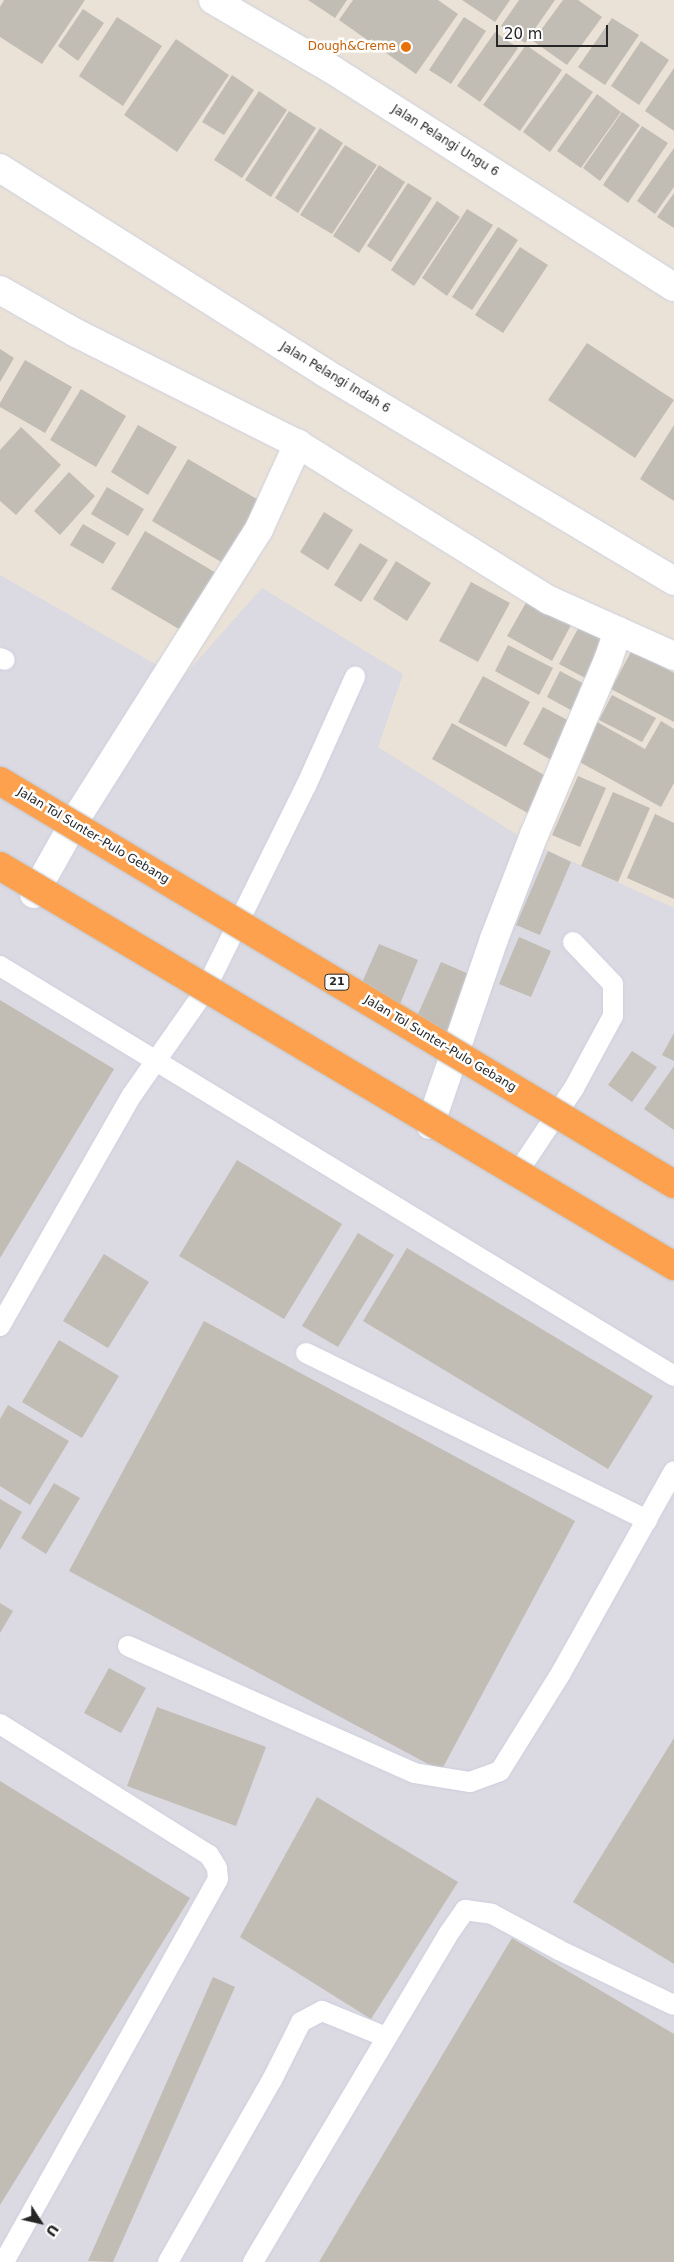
<!DOCTYPE html>
<meta charset="utf-8">
<style>
body{margin:0}
#map{position:relative;width:674px;height:2262px;overflow:hidden;background:#eae2d7;font-family:"DejaVu Sans",sans-serif}
div>[style]{position:absolute}
[style*='--x']{left:calc(var(--x)*1px);top:calc(var(--y)*1px);width:calc(var(--w)*1px);rotate:calc(var(--a)*1deg)}
.industrial>*{inset:0;background:#dbd9e1}
.building>*{inset:0;background:#c1bcb4}
.roads{filter:drop-shadow(0 0 1px #cdd0e0) drop-shadow(0 0 1px #cdd0e0)}
.service>*{height:20px;margin:-10px;padding:0 10px;transform-origin:10px;border-radius:10px;background:#fff}
.minor>*{height:28px;margin:-14px;padding:0 14px;transform-origin:14px;border-radius:14px;background:#fff}
.bridges{filter:drop-shadow(0 0 1px #c2c2c2) drop-shadow(0 0 1px #c2c2c2)}
.motorway-bridge>*{height:28px;margin:-14px;padding:0 14px;transform-origin:14px;border-radius:14px;background:#fea14e}
.dots>*{width:14px;height:14px;translate:-50% -50%;box-sizing:border-box;border:2px solid #fff;border-radius:50%}
span{translate:-50% -50%;white-space:nowrap;text-align:center;line-height:1.15;-webkit-text-stroke:5px #fff;paint-order:stroke}
.shield-label span{padding:1px 4px;background:#fff;border:1px solid;border-radius:4px;-webkit-text-stroke-width:0}
.shield-label{font-size:11px;color:#262626;font-weight:700}
.food-label{font-size:12px;color:#c56008}
.right{translate:-100% -50%;text-align:right}
.street-label{font-size:12px;color:#262626}
.north{position:absolute;left:15px;top:2197px;width:50px;height:50px;-webkit-text-stroke:4px #fff;paint-order:stroke;rotate:125deg;font-size:14px;font-weight:700;line-height:20px;text-align:center;color:#262626}
.north::after{content:'';display:block;margin:auto;width:18px;height:22px;background:#262626;clip-path:polygon(50% 0,100% 100%,50% 72%,0 100%)}
.scale{position:absolute;left:496px;top:25px;width:112px;height:22px;box-sizing:border-box;border:2px solid #262626;border-top:0;padding-left:6px;font-size:15px;line-height:18px;white-space:nowrap;color:#262626;-webkit-text-stroke:4px #fff;paint-order:stroke}
</style>
<div id="map">
<div class="industrial">
<div style="clip-path:polygon(0 575px,181px 679px,262px 588px,403px 674px,378px 747px,527px 841px,674px 908px,674px 2262px,0 2262px)"></div>
</div>
<div class="building">
<div style="clip-path:polygon(4px 0,85px 0,42px 64px,0 37px,0 7px)"></div>
<div style="clip-path:polygon(308px 0,347px 0,335px 18px)"></div>
<div style="clip-path:polygon(353px 0,438px 0,458px 14px,416px 74px,339px 20px)"></div>
<div style="clip-path:polygon(462px 0,510px 0,495px 22px)"></div>
<div style="clip-path:polygon(519px 0,555px 0,525px 43px,501px 26px)"></div>
<div style="clip-path:polygon(563px 0,578px 0,602px 17px,567px 65px,533px 41px)"></div>
<div style="clip-path:polygon(83px 9px,104px 23px,78px 61px,58px 46px)"></div>
<div style="clip-path:polygon(117px 17px,162px 46px,123px 106px,79px 76px)"></div>
<div style="clip-path:polygon(464px 17px,486px 31px,451px 84px,429px 70px)"></div>
<div style="clip-path:polygon(612px 18px,639px 35px,605px 85px,578px 67px)"></div>
<div style="clip-path:polygon(495px 32px,518px 48px,480px 102px,457px 86px)"></div>
<div style="clip-path:polygon(176px 39px,229px 75px,177px 152px,124px 115px)"></div>
<div style="clip-path:polygon(641px 41px,669px 60px,639px 105px,611px 86px)"></div>
<div style="clip-path:polygon(526px 45px,562px 70px,520px 131px,483px 105px)"></div>
<div style="clip-path:polygon(674px 68px,674px 131px,645px 111px)"></div>
<div style="clip-path:polygon(566px 73px,593px 92px,550px 152px,523px 132px)"></div>
<div style="clip-path:polygon(232px 75px,254px 90px,224px 135px,202px 122px)"></div>
<div style="clip-path:polygon(259px 91px,287px 110px,242px 178px,214px 160px)"></div>
<div style="clip-path:polygon(597px 94px,621px 112px,581px 168px,557px 151px)"></div>
<div style="clip-path:polygon(289px 111px,316px 128px,271px 197px,245px 180px)"></div>
<div style="clip-path:polygon(622px 112px,640px 125px,600px 181px,583px 168px)"></div>
<div style="clip-path:polygon(642px 126px,668px 143px,628px 203px,603px 185px)"></div>
<div style="clip-path:polygon(320px 128px,343px 143px,298px 213px,275px 198px)"></div>
<div style="clip-path:polygon(345px 145px,377px 165px,332px 234px,300px 215px)"></div>
<div style="clip-path:polygon(674px 148px,674px 187px,655px 214px,637px 201px)"></div>
<div style="clip-path:polygon(379px 165px,405px 182px,359px 253px,333px 236px)"></div>
<div style="clip-path:polygon(408px 183px,432px 198px,391px 262px,367px 246px)"></div>
<div style="clip-path:polygon(674px 193px,674px 228px,657px 217px)"></div>
<div style="clip-path:polygon(437px 201px,460px 217px,414px 286px,391px 270px)"></div>
<div style="clip-path:polygon(467px 209px,493px 225px,447px 296px,422px 278px)"></div>
<div style="clip-path:polygon(498px 227px,518px 240px,472px 310px,452px 297px)"></div>
<div style="clip-path:polygon(520px 247px,548px 265px,503px 333px,475px 315px)"></div>
<div style="clip-path:polygon(587px 343px,674px 400px,635px 458px,548px 400px)"></div>
<div style="clip-path:polygon(0 349px,14px 358px,0 382px)"></div>
<div style="clip-path:polygon(25px 360px,72px 387px,45px 433px,0 407px,0 403px)"></div>
<div style="clip-path:polygon(81px 389px,126px 416px,96px 467px,50px 440px)"></div>
<div style="clip-path:polygon(138px 425px,177px 447px,148px 495px,111px 472px)"></div>
<div style="clip-path:polygon(674px 425px,674px 501px,640px 479px)"></div>
<div style="clip-path:polygon(21px 427px,61px 465px,16px 515px,0 501px,0 450px)"></div>
<div style="clip-path:polygon(188px 459px,269px 506px,233px 569px,152px 521px)"></div>
<div style="clip-path:polygon(69px 472px,95px 496px,60px 535px,34px 511px)"></div>
<div style="clip-path:polygon(107px 487px,144px 509px,128px 536px,91px 514px)"></div>
<div style="clip-path:polygon(324px 512px,353px 530px,328px 570px,300px 552px)"></div>
<div style="clip-path:polygon(83px 524px,116px 543px,103px 564px,70px 545px)"></div>
<div style="clip-path:polygon(145px 531px,223px 577px,189px 635px,111px 589px)"></div>
<div style="clip-path:polygon(360px 543px,388px 560px,361px 602px,334px 585px)"></div>
<div style="clip-path:polygon(396px 561px,431px 583px,407px 621px,373px 599px)"></div>
<div style="clip-path:polygon(471px 582px,510px 603px,478px 662px,439px 641px)"></div>
<div style="clip-path:polygon(527px 601px,571px 625px,552px 661px,507px 636px)"></div>
<div style="clip-path:polygon(581px 623px,612px 639px,589px 680px,559px 664px)"></div>
<div style="clip-path:polygon(508px 645px,553px 668px,539px 695px,495px 671px)"></div>
<div style="clip-path:polygon(632px 650px,674px 673px,674px 722px,611px 689px)"></div>
<div style="clip-path:polygon(560px 671px,592px 688px,578px 714px,547px 697px)"></div>
<div style="clip-path:polygon(483px 676px,530px 702px,506px 747px,458px 722px)"></div>
<div style="clip-path:polygon(612px 695px,656px 718px,642px 742px,599px 720px)"></div>
<div style="clip-path:polygon(543px 707px,573px 723px,553px 761px,523px 744px)"></div>
<div style="clip-path:polygon(661px 721px,674px 729px,674px 783px,661px 807px,576px 760px,597px 722px,645px 749px)"></div>
<div style="clip-path:polygon(452px 723px,553px 780px,533px 816px,432px 759px)"></div>
<div style="clip-path:polygon(578px 776px,606px 788px,580px 847px,552px 835px)"></div>
<div style="clip-path:polygon(613px 792px,650px 808px,618px 882px,581px 866px)"></div>
<div style="clip-path:polygon(655px 814px,674px 823px,674px 899px,627px 878px)"></div>
<div style="clip-path:polygon(548px 851px,571px 862px,540px 935px,516px 925px)"></div>
<div style="clip-path:polygon(519px 937px,551px 951px,531px 997px,499px 984px)"></div>
<div style="clip-path:polygon(379px 944px,418px 960px,400px 1004px,360px 987px)"></div>
<div style="clip-path:polygon(441px 962px,476px 977px,450px 1036px,415px 1021px)"></div>
<div style="clip-path:polygon(0 1000px,114px 1069px,0 1258px)"></div>
<div style="clip-path:polygon(674px 1033px,674px 1061px,662px 1055px)"></div>
<div style="clip-path:polygon(632px 1051px,657px 1067px,632px 1102px,608px 1085px)"></div>
<div style="clip-path:polygon(674px 1066px,674px 1130px,644px 1109px)"></div>
<div style="clip-path:polygon(237px 1160px,342px 1224px,284px 1319px,179px 1256px)"></div>
<div style="clip-path:polygon(358px 1233px,394px 1255px,338px 1347px,302px 1326px)"></div>
<div style="clip-path:polygon(407px 1248px,653px 1396px,608px 1469px,363px 1321px)"></div>
<div style="clip-path:polygon(104px 1254px,149px 1282px,108px 1348px,63px 1321px)"></div>
<div style="clip-path:polygon(204px 1321px,575px 1521px,441px 1771px,69px 1571px)"></div>
<div style="clip-path:polygon(59px 1340px,119px 1376px,82px 1438px,22px 1402px)"></div>
<div style="clip-path:polygon(8px 1405px,69px 1441px,30px 1505px,0 1486px,0 1419px)"></div>
<div style="clip-path:polygon(54px 1483px,80px 1498px,46px 1554px,21px 1538px)"></div>
<div style="clip-path:polygon(0 1499px,22px 1512px,0 1550px)"></div>
<div style="clip-path:polygon(0 1603px,13px 1611px,0 1633px)"></div>
<div style="clip-path:polygon(109px 1668px,146px 1688px,121px 1733px,84px 1713px)"></div>
<div style="clip-path:polygon(157px 1707px,266px 1747px,236px 1826px,127px 1786px)"></div>
<div style="clip-path:polygon(674px 1738px,674px 1964px,573px 1902px)"></div>
<div style="clip-path:polygon(0 1781px,190px 1898px,0 2205px)"></div>
<div style="clip-path:polygon(317px 1797px,458px 1882px,371px 2019px,240px 1937px)"></div>
<div style="clip-path:polygon(512px 1938px,674px 2034px,674px 2262px,319px 2262px)"></div>
<div style="clip-path:polygon(213px 1977px,235px 1987px,113px 2262px,88px 2261px)"></div>
</div>
<div class="roads">
<div class="service">
<div style="--x:0;--y:658;--w:5;--a:22"></div>
<div style="--x:0;--y:966;--w:789;--a:31.31"></div>
<div style="--x:516;--y:1175;--w:105;--a:-56.3"></div>
<div style="--x:574;--y:1088;--w:82;--a:-61.6"></div>
<div style="--x:613;--y:1016;--w:32;--a:-90"></div>
<div style="--x:613;--y:984;--w:58;--a:-133.6"></div>
<div style="--x:0;--y:1326;--w:266;--a:-60.3"></div>
<div style="--x:132;--y:1095;--w:126;--a:-55"></div>
<div style="--x:204;--y:992;--w:230;--a:-63.7"></div>
<div style="--x:306;--y:786;--w:120;--a:-65.8"></div>
<div style="--x:306;--y:1353;--w:380;--a:26.1"></div>
<div style="--x:128;--y:1646;--w:313;--a:23.9"></div>
<div style="--x:414;--y:1773;--w:57;--a:9.1"></div>
<div style="--x:470;--y:1782;--w:32;--a:-20"></div>
<div style="--x:500;--y:1771;--w:115;--a:-58.1"></div>
<div style="--x:561;--y:1673;--w:231;--a:-60.8"></div>
<div style="--x:0;--y:1724;--w:247;--a:32.1"></div>
<div style="--x:209;--y:1855;--w:15;--a:58"></div>
<div style="--x:217;--y:1868;--w:11;--a:85"></div>
<div style="--x:218;--y:1879;--w:439;--a:119.2"></div>
<div style="--x:168;--y:2262;--w:210;--a:-60.3"></div>
<div style="--x:272;--y:2080;--w:65;--a:-63.4"></div>
<div style="--x:301;--y:2022;--w:24;--a:-28"></div>
<div style="--x:322;--y:2011;--w:69;--a:22.1"></div>
<div style="--x:253;--y:2262;--w:379;--a:-59.2"></div>
<div style="--x:447;--y:1936;--w:32;--a:-55"></div>
<div style="--x:465;--y:1910;--w:27;--a:8"></div>
<div style="--x:492;--y:1914;--w:76;--a:28.2"></div>
<div style="--x:559;--y:1950;--w:127;--a:25.6"></div>
</div>
<div class="minor">
<div style="--x:213;--y:0;--w:139;--a:30.3"></div>
<div style="--x:333;--y:70;--w:404;--a:32.5"></div>
<div style="--x:0;--y:168;--w:384;--a:32.2"></div>
<div style="--x:325;--y:373;--w:406;--a:30.8"></div>
<div style="--x:0;--y:290;--w:87;--a:29.5"></div>
<div style="--x:76;--y:333;--w:248;--a:26.6"></div>
<div style="--x:298;--y:444;--w:296;--a:31.9"></div>
<div style="--x:549;--y:600;--w:137;--a:24.1"></div>
<div style="--x:34;--y:894;--w:92;--a:-60.6"></div>
<div style="--x:79;--y:814;--w:337;--a:-57.7"></div>
<div style="--x:259;--y:529;--w:94;--a:-65.4"></div>
<div style="--x:430;--y:1125;--w:197;--a:-71"></div>
<div style="--x:494;--y:939;--w:111;--a:-69"></div>
<div style="--x:534;--y:835;--w:190;--a:-67.1"></div>
<div style="--x:608;--y:660;--w:31;--a:-71"></div>
</div>
</div>
<div class="bridges">
<div class="motorway-bridge">
<div style="--x:0;--y:781;--w:785;--a:30.88"></div>
<div style="--x:0;--y:866;--w:784;--a:30.69"></div>
</div>
</div>
<div class="dots">
<div style="left:406px;top:47px;background:#e8710a"></div>
</div>
<div class="shield-label">
<span style="left:337px;top:982px">21</span>
</div>
<div class="food-label">
<span class="right" style="left:396px;top:47px">Dough&amp;Creme</span>
</div>
<div class="street-label">
<span style="left:445px;top:141px;rotate:32deg">Jalan Pelangi Ungu 6</span>
<span style="left:335px;top:378px;rotate:31deg">Jalan Pelangi Indah 6</span>
<span style="left:93px;top:836px;rotate:31deg">Jalan Tol Sunter–Pulo Gebang</span>
<span style="left:440px;top:1044px;rotate:31deg">Jalan Tol Sunter–Pulo Gebang</span>
</div>
<div class="north">U</div>
<div class="scale">20 m</div>
</div>
